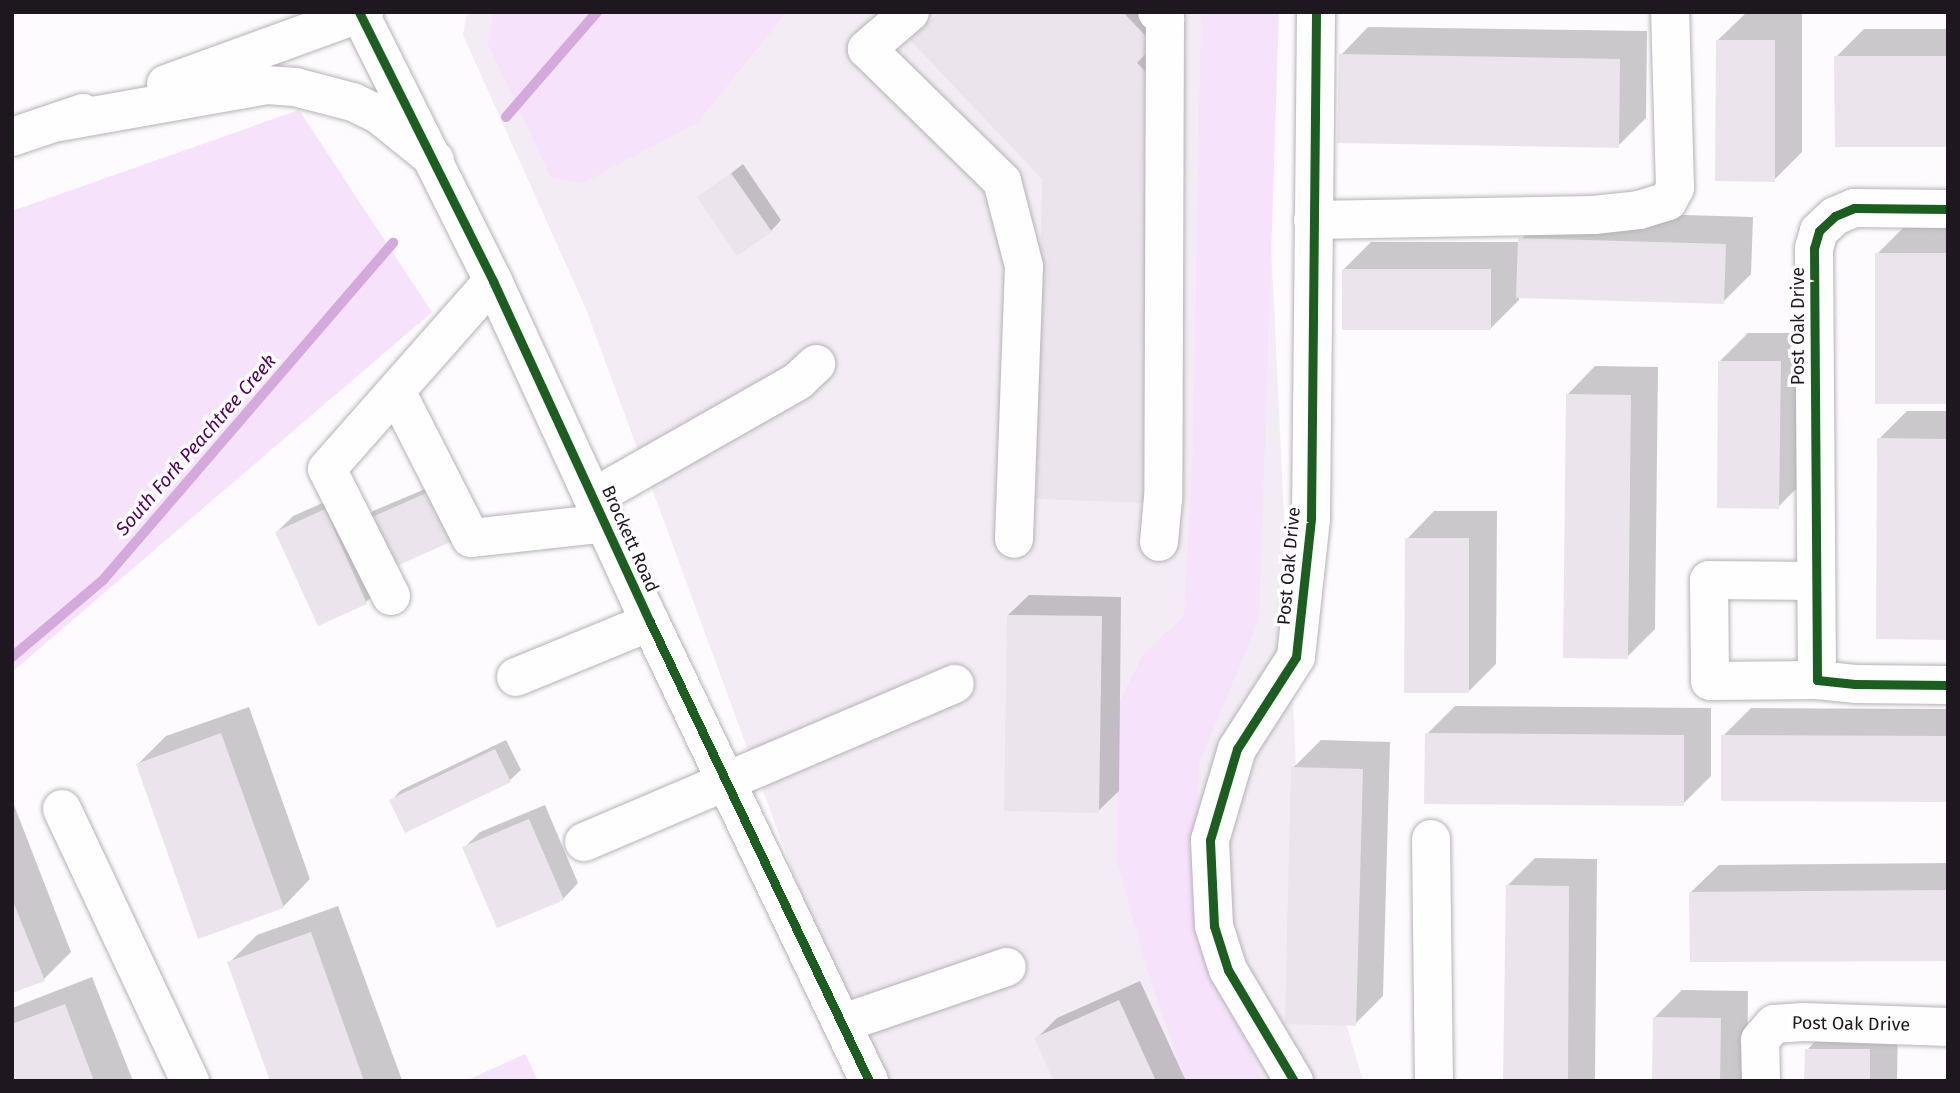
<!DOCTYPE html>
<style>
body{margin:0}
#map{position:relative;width:1960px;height:1093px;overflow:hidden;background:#fdfbfe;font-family:"Fira Sans",sans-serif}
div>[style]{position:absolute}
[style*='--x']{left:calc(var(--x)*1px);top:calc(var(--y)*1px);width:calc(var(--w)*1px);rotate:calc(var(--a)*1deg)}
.built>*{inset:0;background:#f3ecf4}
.green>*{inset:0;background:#f6e2fb}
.shadow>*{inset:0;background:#0003}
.stream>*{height:10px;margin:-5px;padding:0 5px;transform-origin:5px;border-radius:5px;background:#d4aadd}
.building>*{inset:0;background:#ebe4ec}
.roads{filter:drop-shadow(0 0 2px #b6b1b7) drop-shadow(0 0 2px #b6b1b7)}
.minor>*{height:38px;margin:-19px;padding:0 19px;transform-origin:19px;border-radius:19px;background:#fffeff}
.highway>*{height:38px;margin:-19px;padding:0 19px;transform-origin:19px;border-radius:19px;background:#fffeff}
.cycleway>*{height:9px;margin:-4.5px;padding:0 4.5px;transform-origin:4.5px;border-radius:4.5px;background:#1b5e20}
span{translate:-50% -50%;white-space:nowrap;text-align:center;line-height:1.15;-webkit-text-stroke:7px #fff;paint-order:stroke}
.street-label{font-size:18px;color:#1f1720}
.water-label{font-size:19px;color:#51005e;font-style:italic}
.frame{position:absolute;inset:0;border:14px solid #1f1720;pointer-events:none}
</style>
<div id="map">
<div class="built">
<div style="clip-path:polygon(472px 12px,1260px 12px,1301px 871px,1363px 1081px,879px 1081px,832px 979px,586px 309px,463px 35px,466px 17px)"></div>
</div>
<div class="green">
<div style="clip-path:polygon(494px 12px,787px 12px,697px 123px,583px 183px,551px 177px,487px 42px)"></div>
<div style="clip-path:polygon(1201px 12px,1279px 12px,1259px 620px,1199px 763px,1196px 895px,1262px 1081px,1186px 1081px,1152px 986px,1117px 862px,1119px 703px,1144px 653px,1184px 616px,1193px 444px)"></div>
<div style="clip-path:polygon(299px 110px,432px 312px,12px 672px,12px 211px)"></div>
<div style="clip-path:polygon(525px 1054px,538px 1081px,470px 1079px)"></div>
</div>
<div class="shadow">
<div style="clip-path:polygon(940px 12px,1162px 12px,1173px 58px,1044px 178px)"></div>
<div style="clip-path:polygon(1746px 13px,1802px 13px,1802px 152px,1774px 180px,1718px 40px)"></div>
<div style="clip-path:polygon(1368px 27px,1647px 31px,1646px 118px,1618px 146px,1341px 55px)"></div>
<div style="clip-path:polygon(1864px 29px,1948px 29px,1948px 145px,1836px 57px)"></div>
<div style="clip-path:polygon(743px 164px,781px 220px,771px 231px,699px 198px)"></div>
<div style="clip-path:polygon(1547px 211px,1753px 217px,1751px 274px,1723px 302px,1519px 296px,1519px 300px,1491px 328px,1343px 270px,1371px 242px,1519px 242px)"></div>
<div style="clip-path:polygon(1905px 226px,1948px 226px,1948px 402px,1877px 254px)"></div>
<div style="clip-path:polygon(1748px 333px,1808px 333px,1806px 479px,1778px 507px,1720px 361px)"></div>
<div style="clip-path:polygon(1595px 366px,1658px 367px,1655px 629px,1627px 657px,1568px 394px)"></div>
<div style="clip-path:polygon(1907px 411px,1948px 411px,1948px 638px,1879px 439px)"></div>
<div style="clip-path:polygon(444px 481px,384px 570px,363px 522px,373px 511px)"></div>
<div style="clip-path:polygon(341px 495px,382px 586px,366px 602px,319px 624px,277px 532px,293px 516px)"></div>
<div style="clip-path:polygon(1434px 511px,1497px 511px,1496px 664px,1468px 692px,1407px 539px)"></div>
<div style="clip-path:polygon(1029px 595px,1121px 597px,1119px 791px,1098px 811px,1008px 615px)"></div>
<div style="clip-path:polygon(1455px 706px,1711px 708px,1711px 776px,1683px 804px,1427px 734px)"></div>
<div style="clip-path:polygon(249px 707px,310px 879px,283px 907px,138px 764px,166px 736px)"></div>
<div style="clip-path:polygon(1751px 708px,1948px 709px,1948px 801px,1723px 736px)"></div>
<div style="clip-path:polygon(506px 740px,521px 770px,510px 780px,391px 801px,401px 790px)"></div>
<div style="clip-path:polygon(1321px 740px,1390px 742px,1383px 996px,1355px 1024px,1293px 768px)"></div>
<div style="clip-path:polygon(14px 805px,71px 952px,44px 979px,12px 991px)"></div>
<div style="clip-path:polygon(545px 805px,578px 883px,563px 899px,464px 848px,480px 832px)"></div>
<div style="clip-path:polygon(1535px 858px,1597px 859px,1595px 1081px,1505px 1081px,1507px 886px)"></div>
<div style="clip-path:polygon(1948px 863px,1948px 959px,1691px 892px,1719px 865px)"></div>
<div style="clip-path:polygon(338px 906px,402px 1080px,272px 1081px,229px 963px,257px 935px)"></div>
<div style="clip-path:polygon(92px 977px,133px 1081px,12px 1081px,12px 1008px)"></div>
<div style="clip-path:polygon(1140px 981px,1186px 1081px,1056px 1081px,1036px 1039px,1057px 1018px)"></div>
<div style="clip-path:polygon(1682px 990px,1748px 991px,1747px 1081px,1654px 1081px,1654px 1018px)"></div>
<div style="clip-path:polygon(1834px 1022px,1898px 1022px,1897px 1081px,1806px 1081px,1807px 1050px)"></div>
</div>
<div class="stream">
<div style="--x:506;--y:117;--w:139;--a:-49.1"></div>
<div style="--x:12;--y:657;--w:119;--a:-40.2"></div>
<div style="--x:103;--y:580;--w:445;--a:-49.3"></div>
</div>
<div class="building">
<div style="clip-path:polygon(939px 12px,1123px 12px,1154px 45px,1137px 63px,1153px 79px,1148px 503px,1036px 499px,1042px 179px,910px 40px)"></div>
<div style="clip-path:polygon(1716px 40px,1775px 40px,1775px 182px,1715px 181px)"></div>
<div style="clip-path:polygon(1339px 54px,1620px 59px,1619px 148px,1337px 143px)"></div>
<div style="clip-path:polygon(1834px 56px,1948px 56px,1948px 147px,1835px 147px)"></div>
<div style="clip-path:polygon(731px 173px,772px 232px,737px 256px,697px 197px)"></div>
<div style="clip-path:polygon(1518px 238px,1726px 244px,1724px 304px,1516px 298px)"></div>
<div style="clip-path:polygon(1875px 253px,1948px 253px,1948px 404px,1875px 404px)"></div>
<div style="clip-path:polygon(1342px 269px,1491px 269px,1491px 330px,1342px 330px)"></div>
<div style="clip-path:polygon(1718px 361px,1781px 361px,1779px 509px,1717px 508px)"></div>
<div style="clip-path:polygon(1566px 394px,1631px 395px,1628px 659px,1563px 658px)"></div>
<div style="clip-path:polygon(1877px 438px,1948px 439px,1948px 640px,1876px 639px)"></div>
<div style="clip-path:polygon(433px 490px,455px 540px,383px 572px,361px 522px)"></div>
<div style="clip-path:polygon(325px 509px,367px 604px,318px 626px,275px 532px)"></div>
<div style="clip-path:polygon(1405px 538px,1469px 538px,1469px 693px,1404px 693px)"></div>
<div style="clip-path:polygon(1007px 615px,1102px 616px,1099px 813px,1004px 811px)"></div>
<div style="clip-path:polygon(221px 733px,284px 908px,198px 939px,136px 764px)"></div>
<div style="clip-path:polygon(1425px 733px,1684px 735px,1684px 806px,1424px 804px)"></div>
<div style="clip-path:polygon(1721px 735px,1948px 736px,1948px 802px,1721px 801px)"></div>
<div style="clip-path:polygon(495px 749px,511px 782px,405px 833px,389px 800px)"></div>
<div style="clip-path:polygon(1291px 767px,1363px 769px,1356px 1026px,1285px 1024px)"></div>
<div style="clip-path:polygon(529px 819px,564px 900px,497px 928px,462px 847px)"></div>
<div style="clip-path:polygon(1506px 885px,1569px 886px,1568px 1081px,1503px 1081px)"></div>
<div style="clip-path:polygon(1948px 890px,1948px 961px,1690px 962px,1689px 892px)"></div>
<div style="clip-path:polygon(12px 899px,45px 981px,12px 993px)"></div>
<div style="clip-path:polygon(311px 932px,364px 1081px,270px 1081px,227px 962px)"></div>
<div style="clip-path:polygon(1119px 1000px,1156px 1081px,1054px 1081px,1034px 1038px)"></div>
<div style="clip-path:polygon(65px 1004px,94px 1081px,12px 1081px,12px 1024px)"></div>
<div style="clip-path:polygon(1653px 1017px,1721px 1018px,1720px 1081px,1652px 1081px)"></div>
<div style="clip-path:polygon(1805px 1049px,1870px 1049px,1870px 1081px,1804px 1081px)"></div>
</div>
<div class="roads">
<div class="minor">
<div style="--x:359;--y:12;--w:301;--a:63.5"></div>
<div style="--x:493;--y:281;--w:375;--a:65.3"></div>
<div style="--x:650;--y:622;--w:509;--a:64.49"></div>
<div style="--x:910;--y:12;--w:57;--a:139.3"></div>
<div style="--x:867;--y:49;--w:189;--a:44.4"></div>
<div style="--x:1002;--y:181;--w:88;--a:75.5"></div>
<div style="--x:1024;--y:266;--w:273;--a:92.1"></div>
<div style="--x:1157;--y:12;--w:11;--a:41"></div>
<div style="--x:1165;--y:19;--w:479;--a:90.2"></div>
<div style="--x:1163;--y:498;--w:44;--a:95.2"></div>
<div style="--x:1948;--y:209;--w:94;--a:-179.4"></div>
<div style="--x:1854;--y:208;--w:21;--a:157"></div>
<div style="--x:1835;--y:216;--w:22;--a:137"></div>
<div style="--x:1819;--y:231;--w:18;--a:106"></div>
<div style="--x:1814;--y:248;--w:432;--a:89.6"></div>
<div style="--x:1817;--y:680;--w:38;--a:6"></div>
<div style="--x:1855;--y:684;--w:93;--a:0.6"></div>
<div style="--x:1313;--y:220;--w:281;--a:-1"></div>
<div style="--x:1594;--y:215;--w:45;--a:-6.3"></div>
<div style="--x:1639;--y:210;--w:30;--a:-17"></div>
<div style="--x:1668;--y:201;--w:15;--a:-62"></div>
<div style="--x:1675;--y:188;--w:176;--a:-91.6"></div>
<div style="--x:396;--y:391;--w:165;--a:63"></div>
<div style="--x:471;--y:538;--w:136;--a:-6.3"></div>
<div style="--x:594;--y:497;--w:235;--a:-29.6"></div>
<div style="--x:798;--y:381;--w:25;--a:-43"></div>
<div style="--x:1816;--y:581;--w:107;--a:-179.5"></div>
<div style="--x:1709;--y:580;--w:101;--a:89.4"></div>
<div style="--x:1710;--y:681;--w:107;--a:-0.5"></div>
<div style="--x:391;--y:596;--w:142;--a:-116.7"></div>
<div style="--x:327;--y:469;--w:251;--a:-48.6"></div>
<div style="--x:516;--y:677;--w:145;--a:-22.3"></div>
<div style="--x:62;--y:809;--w:301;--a:64.8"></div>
<div style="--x:1431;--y:839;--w:242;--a:89.3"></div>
<div style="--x:584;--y:842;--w:403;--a:-23.1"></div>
<div style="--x:843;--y:1023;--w:173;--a:-18.9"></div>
<div style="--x:1294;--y:1081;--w:129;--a:-120.7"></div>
<div style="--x:1228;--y:970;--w:46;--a:-107.7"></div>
<div style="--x:1214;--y:926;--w:86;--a:-92.7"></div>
<div style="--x:1210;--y:840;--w:95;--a:-73.5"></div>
<div style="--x:1237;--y:749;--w:109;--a:-57.3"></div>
<div style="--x:1296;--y:657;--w:140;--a:-83.8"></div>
<div style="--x:1311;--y:518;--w:506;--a:-89.43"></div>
<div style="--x:1761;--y:1081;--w:41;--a:-91.4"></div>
<div style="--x:1760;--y:1040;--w:21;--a:-49"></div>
<div style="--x:1774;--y:1024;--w:29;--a:-4"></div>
<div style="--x:1803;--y:1022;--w:145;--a:2"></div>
</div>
<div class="highway">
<div style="--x:166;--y:84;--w:211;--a:-20"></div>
<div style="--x:59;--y:122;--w:210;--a:-10.1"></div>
<div style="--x:266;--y:85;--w:29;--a:4"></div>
<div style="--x:295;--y:87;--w:60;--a:14.5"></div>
<div style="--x:353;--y:102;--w:28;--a:26"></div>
<div style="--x:378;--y:114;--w:73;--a:38.9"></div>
<div style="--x:12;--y:137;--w:75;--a:-18.7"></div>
</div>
</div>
<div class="cycleway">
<div style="--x:359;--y:12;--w:301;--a:63.5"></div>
<div style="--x:493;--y:281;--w:375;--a:65.3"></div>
<div style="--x:650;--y:622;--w:509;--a:64.49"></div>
<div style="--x:1948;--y:209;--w:94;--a:-179.4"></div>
<div style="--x:1854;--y:208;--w:21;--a:157"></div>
<div style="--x:1835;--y:216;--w:22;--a:137"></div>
<div style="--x:1819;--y:231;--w:18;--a:106"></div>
<div style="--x:1814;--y:248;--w:432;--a:89.6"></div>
<div style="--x:1817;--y:680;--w:38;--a:6"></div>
<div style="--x:1855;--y:684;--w:93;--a:0.6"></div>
<div style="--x:1294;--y:1081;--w:129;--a:-120.7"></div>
<div style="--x:1228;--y:970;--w:46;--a:-107.7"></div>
<div style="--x:1214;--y:926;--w:86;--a:-92.7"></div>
<div style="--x:1210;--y:840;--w:95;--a:-73.5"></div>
<div style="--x:1237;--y:749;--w:109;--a:-57.3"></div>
<div style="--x:1296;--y:657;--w:140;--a:-83.8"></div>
<div style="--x:1311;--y:518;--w:506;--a:-89.43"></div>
</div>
<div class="street-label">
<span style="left:1798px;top:326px;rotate:-90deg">Post Oak Drive</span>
<span style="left:630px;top:539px;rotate:66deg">Brockett Road</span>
<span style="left:1289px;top:566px;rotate:-85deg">Post Oak Drive</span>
<span style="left:1851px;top:1024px;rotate:1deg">Post Oak Drive</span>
</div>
<div class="water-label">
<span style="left:196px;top:445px;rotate:-49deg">South Fork Peachtree Creek</span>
</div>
<div class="frame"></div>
</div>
